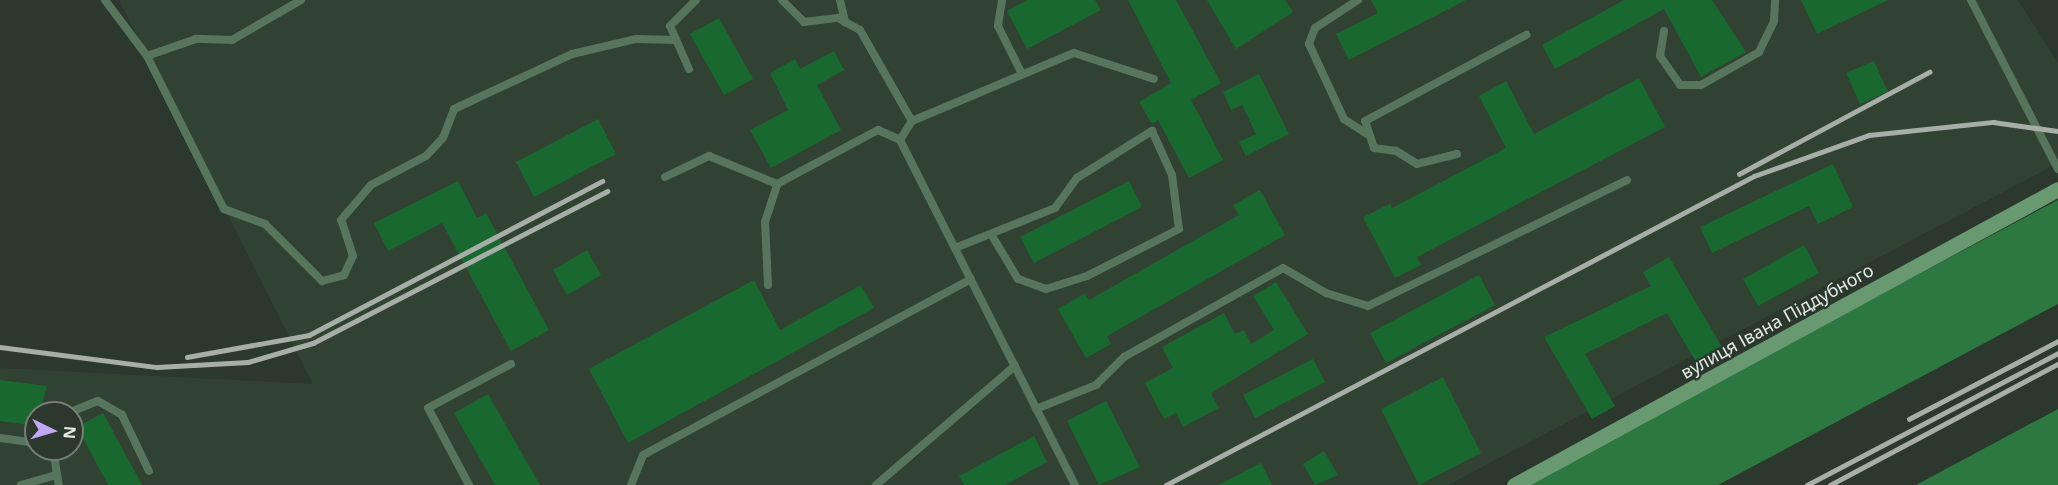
<!DOCTYPE html>
<meta charset="utf-8">
<style>
body{margin:0}
#map{position:relative;width:2058px;height:485px;overflow:hidden;background:#2c372d;font-family:"Noto Sans",sans-serif}
div>[style]{position:absolute}
[style*='--x']{left:calc(var(--x)*1px);top:calc(var(--y)*1px);width:calc(var(--w)*1px);rotate:calc(var(--a)*1deg)}
.built>*{inset:0;background:#314233}
.forest>*{inset:0;background:#2d7840}
.building>*{inset:0;background:#196830}
.lane>*{height:8px;margin:-4px;padding:0 4px;transform-origin:4px;border-radius:4px;background:#57755c}
.secondary>*{height:15px;margin:-7.5px;padding:0 7.5px;transform-origin:7.5px;border-radius:7.5px;background:#699971}
.rail>*{height:4.5px;margin:-2.25px;padding:0 2.25px;transform-origin:2.25px;border-radius:2.25px;background:#a6aea7}
span{translate:-50% -50%;white-space:nowrap;text-align:center;line-height:1.15;-webkit-text-stroke:4.5px #2c372d;paint-order:stroke}
.street-label{font-size:18px;color:#e3eae4}
.north{position:absolute;left:24px;top:401px;width:60px;height:60px;box-sizing:border-box;background:#2c372d;border:2px solid #757f76;border-radius:50%;rotate:95deg;font-size:16px;font-weight:700;line-height:24px;text-align:center;color:#e3eae4}
.north::after{content:'';display:block;margin:auto;width:21px;height:27px;background:#c0a8f3;clip-path:polygon(50% 0,100% 100%,50% 72%,0 100%)}
</style>
<div id="map">
<div class="built">
<div style="clip-path:polygon(evenodd,119px 0,2018px 0,2058px 63px,2058px 163px,1448px 485px,0 485px,0 368px,313px 384px,119px 0,36px 413px,72px 413px,72px 449px,36px 449px,36px 413px)"></div>
</div>
<div class="forest">
<div style="clip-path:polygon(2058px 200px,2058px 304px,1718px 485px,1522px 485px)"></div>
<div style="clip-path:polygon(2058px 409px,2058px 485px,1916px 485px)"></div>
</div>
<div class="building">
<div style="clip-path:polygon(1027px 0,1095px 0,1101px 10px,1027px 49px,1007px 11px)"></div>
<div style="clip-path:polygon(1128px 0,1176px 0,1221px 83px,1191px 100px,1223px 160px,1189px 178px,1158px 120px,1152px 124px,1139px 102px,1171px 83px)"></div>
<div style="clip-path:polygon(1207px 0,1285px 0,1293px 12px,1236px 49px)"></div>
<div style="clip-path:polygon(1371px 0,1466px 0,1349px 60px,1336px 34px,1378px 13px)"></div>
<div style="clip-path:polygon(1624px 0,1712px 0,1746px 52px,1701px 77px,1664px 9px,1555px 69px,1542px 45px)"></div>
<div style="clip-path:polygon(1801px 0,1888px 0,1817px 34px)"></div>
<div style="clip-path:polygon(719px 18px,753px 79px,724px 95px,690px 34px)"></div>
<div style="clip-path:polygon(834px 51px,844px 70px,817px 85px,841px 130px,771px 168px,750px 130px,788px 110px,770px 73px,795px 59px,800px 69px)"></div>
<div style="clip-path:polygon(1874px 61px,1888px 92px,1860px 104px,1846px 73px)"></div>
<div style="clip-path:polygon(1259px 74px,1289px 134px,1246px 156px,1239px 142px,1256px 134px,1242px 105px,1231px 110px,1223px 92px)"></div>
<div style="clip-path:polygon(1639px 78px,1665px 127px,1417px 257px,1421px 265px,1395px 278px,1363px 217px,1390px 204px,1392px 208px,1506px 148px,1479px 96px,1506px 81px,1534px 134px)"></div>
<div style="clip-path:polygon(598px 119px,616px 154px,534px 197px,516px 162px)"></div>
<div style="clip-path:polygon(1833px 164px,1853px 207px,1818px 224px,1809px 206px,1712px 253px,1700px 227px)"></div>
<div style="clip-path:polygon(458px 181px,477px 218px,486px 213px,549px 330px,511px 351px,442px 223px,388px 251px,374px 223px)"></div>
<div style="clip-path:polygon(1129px 181px,1142px 207px,1034px 263px,1020px 237px)"></div>
<div style="clip-path:polygon(1260px 190px,1285px 235px,1107px 336px,1111px 344px,1086px 358px,1058px 309px,1085px 293px,1089px 300px,1239px 215px,1233px 205px)"></div>
<div style="clip-path:polygon(1804px 245px,1819px 273px,1758px 306px,1743px 279px)"></div>
<div style="clip-path:polygon(587px 250px,601px 275px,567px 295px,553px 270px)"></div>
<div style="clip-path:polygon(1669px 257px,1722px 347px,1696px 362px,1667px 313px,1585px 354px,1615px 406px,1592px 419px,1544px 337px,1651px 286px,1643px 272px)"></div>
<div style="clip-path:polygon(1479px 275px,1495px 305px,1386px 363px,1370px 333px)"></div>
<div style="clip-path:polygon(754px 280px,780px 330px,861px 285px,874px 308px,628px 443px,589px 369px)"></div>
<div style="clip-path:polygon(1276px 282px,1308px 334px,1211px 393px,1219px 408px,1183px 427px,1176px 413px,1164px 419px,1145px 383px,1173px 368px,1162px 347px,1224px 313px,1235px 334px,1244px 330px,1251px 344px,1274px 330px,1253px 296px)"></div>
<div style="clip-path:polygon(1313px 359px,1325px 382px,1255px 418px,1243px 395px)"></div>
<div style="clip-path:polygon(1443px 377px,1481px 453px,1419px 485px,1381px 409px)"></div>
<div style="clip-path:polygon(0 380px,47px 386px,36px 426px,0 421px)"></div>
<div style="clip-path:polygon(488px 394px,540px 485px,495px 485px,454px 413px)"></div>
<div style="clip-path:polygon(1106px 401px,1140px 467px,1099px 485px,1067px 421px)"></div>
<div style="clip-path:polygon(103px 413px,142px 485px,108px 485px,77px 427px)"></div>
<div style="clip-path:polygon(1034px 436px,1047px 462px,1005px 485px,964px 485px,959px 476px)"></div>
<div style="clip-path:polygon(1324px 451px,1338px 475px,1315px 485px,1303px 464px)"></div>
<div style="clip-path:polygon(1261px 463px,1272px 485px,1218px 485px)"></div>
</div>
<div class="lane">
<div style="--x:105;--y:0;--w:70;--a:53.1"></div>
<div style="--x:301;--y:0;--w:80;--a:149.9"></div>
<div style="--x:232;--y:40;--w:36;--a:-178"></div>
<div style="--x:196;--y:39;--w:52;--a:160.9"></div>
<div style="--x:147;--y:56;--w:171;--a:63.3"></div>
<div style="--x:224;--y:209;--w:44;--a:20.1"></div>
<div style="--x:265;--y:224;--w:81;--a:45"></div>
<div style="--x:322;--y:281;--w:23;--a:-15"></div>
<div style="--x:344;--y:275;--w:21;--a:-65"></div>
<div style="--x:353;--y:256;--w:38;--a:-108"></div>
<div style="--x:341;--y:220;--w:46;--a:-49.4"></div>
<div style="--x:371;--y:185;--w:62;--a:-27.8"></div>
<div style="--x:426;--y:156;--w:25;--a:-47"></div>
<div style="--x:443;--y:138;--w:31;--a:-69"></div>
<div style="--x:454;--y:109;--w:130;--a:-25"></div>
<div style="--x:572;--y:54;--w:66;--a:-13.2"></div>
<div style="--x:636;--y:39;--w:40;--a:1.4"></div>
<div style="--x:782;--y:0;--w:31;--a:45"></div>
<div style="--x:804;--y:22;--w:34;--a:-7"></div>
<div style="--x:838;--y:18;--w:25;--a:29"></div>
<div style="--x:860;--y:30;--w:105;--a:60.3"></div>
<div style="--x:840;--y:0;--w:23;--a:77"></div>
<div style="--x:1002;--y:0;--w:26;--a:99"></div>
<div style="--x:998;--y:26;--w:54;--a:63.4"></div>
<div style="--x:1358;--y:0;--w:51;--a:146.9"></div>
<div style="--x:1315;--y:28;--w:17;--a:111"></div>
<div style="--x:1309;--y:44;--w:83;--a:65"></div>
<div style="--x:1344;--y:119;--w:30;--a:33"></div>
<div style="--x:1971;--y:0;--w:190;--a:62.8"></div>
<div style="--x:1664;--y:31;--w:25;--a:99"></div>
<div style="--x:1660;--y:56;--w:35;--a:55"></div>
<div style="--x:1680;--y:85;--w:21;--a:0"></div>
<div style="--x:1701;--y:85;--w:67;--a:-29.6"></div>
<div style="--x:1759;--y:52;--w:34;--a:-64"></div>
<div style="--x:1774;--y:21;--w:21;--a:-87"></div>
<div style="--x:689;--y:69;--w:47;--a:-113.8"></div>
<div style="--x:670;--y:26;--w:37;--a:-45"></div>
<div style="--x:1457;--y:154;--w:41;--a:166"></div>
<div style="--x:1417;--y:164;--w:25;--a:-148"></div>
<div style="--x:1396;--y:151;--w:22;--a:-172"></div>
<div style="--x:1374;--y:148;--w:28;--a:-108"></div>
<div style="--x:1365;--y:121;--w:183;--a:-28.1"></div>
<div style="--x:665;--y:177;--w:49;--a:-25.5"></div>
<div style="--x:709;--y:156;--w:74;--a:22.4"></div>
<div style="--x:955;--y:248;--w:108;--a:-21.8"></div>
<div style="--x:1055;--y:208;--w:37;--a:-54"></div>
<div style="--x:1077;--y:178;--w:89;--a:-32.1"></div>
<div style="--x:1152;--y:131;--w:48;--a:65.6"></div>
<div style="--x:1172;--y:175;--w:54;--a:82.6"></div>
<div style="--x:1179;--y:229;--w:103;--a:152.9"></div>
<div style="--x:1087;--y:276;--w:43;--a:162.4"></div>
<div style="--x:1046;--y:289;--w:30;--a:-160"></div>
<div style="--x:1018;--y:279;--w:52;--a:-121"></div>
<div style="--x:768;--y:285;--w:63;--a:-92.7"></div>
<div style="--x:765;--y:222;--w:40;--a:-72"></div>
<div style="--x:777;--y:184;--w:115;--a:-28.1"></div>
<div style="--x:878;--y:130;--w:24;--a:24"></div>
<div style="--x:1036;--y:409;--w:65;--a:-21.8"></div>
<div style="--x:1096;--y:385;--w:40;--a:-45"></div>
<div style="--x:1124;--y:357;--w:182;--a:-29.2"></div>
<div style="--x:1283;--y:268;--w:50;--a:30.2"></div>
<div style="--x:1326;--y:293;--w:44;--a:17.2"></div>
<div style="--x:1368;--y:306;--w:288;--a:-25.9"></div>
<div style="--x:68;--y:413;--w:32;--a:-22"></div>
<div style="--x:98;--y:401;--w:28;--a:30"></div>
<div style="--x:122;--y:415;--w:62;--a:64.3"></div>
<div style="--x:0;--y:438;--w:36;--a:8"></div>
<div style="--x:53;--y:449;--w:36;--a:81"></div>
<div style="--x:21;--y:485;--w:36;--a:-16"></div>
<div style="--x:469;--y:485;--w:87;--a:-118"></div>
<div style="--x:428;--y:408;--w:94;--a:-27.9"></div>
<div style="--x:631;--y:485;--w:32;--a:-68"></div>
<div style="--x:643;--y:455;--w:372;--a:-28.2"></div>
<div style="--x:876;--y:485;--w:183;--a:-40.6"></div>
<div style="--x:1075;--y:485;--w:387;--a:-116.9"></div>
<div style="--x:900;--y:140;--w:22;--a:-58"></div>
<div style="--x:912;--y:121;--w:176;--a:-22.8"></div>
<div style="--x:1074;--y:53;--w:84;--a:18"></div>
</div>
<div class="secondary">
<div style="--x:1514;--y:485;--w:619;--a:-28.55"></div>
</div>
<div class="rail">
<div style="--x:1739;--y:174;--w:216;--a:-28.2"></div>
<div style="--x:0;--y:347;--w:158;--a:7.3"></div>
<div style="--x:157;--y:367;--w:91;--a:-3.1"></div>
<div style="--x:248;--y:362;--w:68;--a:-16.3"></div>
<div style="--x:313;--y:343;--w:331;--a:-27.3"></div>
<div style="--x:187;--y:357;--w:124;--a:-10.2"></div>
<div style="--x:309;--y:335;--w:331;--a:-27.7"></div>
<div style="--x:1909;--y:419;--w:168;--a:-27.6"></div>
<div style="--x:1166;--y:485;--w:664;--a:-27.72"></div>
<div style="--x:1754;--y:176;--w:122;--a:-19.6"></div>
<div style="--x:1869;--y:135;--w:125;--a:-6"></div>
<div style="--x:1993;--y:122;--w:66;--a:7.9"></div>
<div style="--x:1807;--y:485;--w:284;--a:-27.7"></div>
<div style="--x:1830;--y:485;--w:258;--a:-28"></div>
</div>
<div class="street-label">
<span style="left:1777px;top:321px;rotate:-29deg">вулиця Івана Піддубного</span>
</div>
<div class="north">N</div>
</div>
